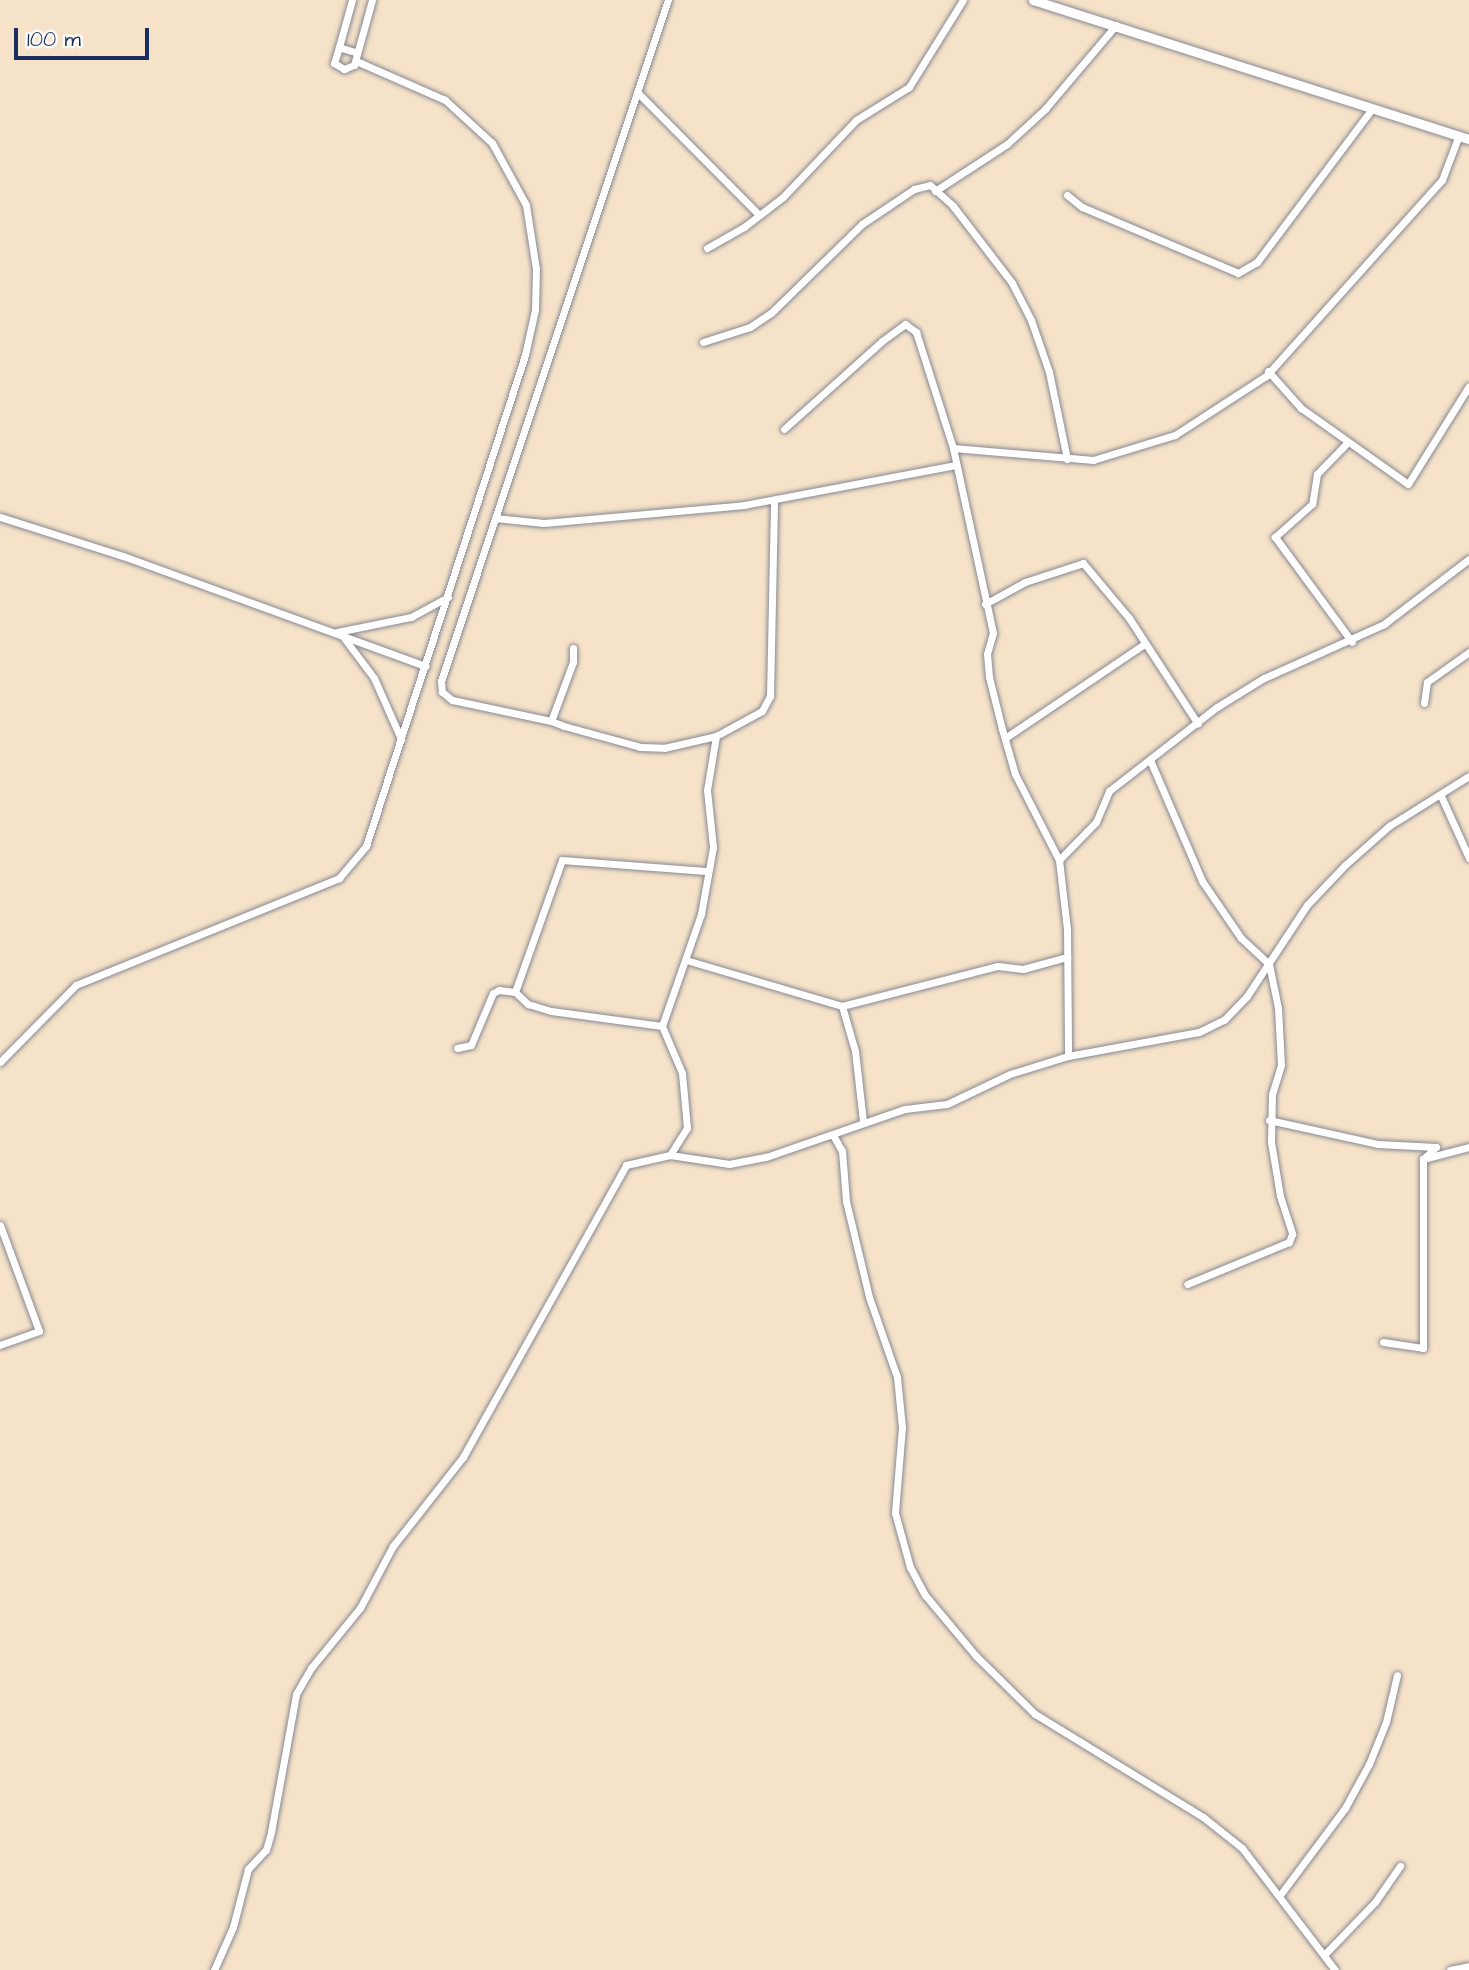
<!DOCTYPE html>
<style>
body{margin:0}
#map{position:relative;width:1469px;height:1970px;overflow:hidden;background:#f5e2c8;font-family:"Architects Daughter",sans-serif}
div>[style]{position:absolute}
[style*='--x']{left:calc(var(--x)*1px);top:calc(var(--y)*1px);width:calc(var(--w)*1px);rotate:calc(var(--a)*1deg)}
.roads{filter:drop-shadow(0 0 2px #888893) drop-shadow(0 0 2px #888893)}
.minor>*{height:7px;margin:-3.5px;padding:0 3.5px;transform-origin:3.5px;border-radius:3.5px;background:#fff}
.tertiary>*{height:9px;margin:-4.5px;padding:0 4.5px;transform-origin:4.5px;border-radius:4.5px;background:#fff}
span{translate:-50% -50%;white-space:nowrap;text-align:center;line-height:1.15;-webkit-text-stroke:7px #fdfcf7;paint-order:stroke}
.scale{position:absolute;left:14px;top:28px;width:135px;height:32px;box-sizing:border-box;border:4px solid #1b2f5e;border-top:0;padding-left:9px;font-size:21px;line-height:24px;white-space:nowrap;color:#1b2f5e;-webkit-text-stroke:5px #fdfcf7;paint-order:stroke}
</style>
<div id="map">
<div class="roads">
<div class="minor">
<div style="--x:339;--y:47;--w:49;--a:-74.5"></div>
<div style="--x:355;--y:52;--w:17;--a:-163"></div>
<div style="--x:339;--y:47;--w:17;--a:107"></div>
<div style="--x:334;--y:63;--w:12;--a:31"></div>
<div style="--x:344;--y:69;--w:11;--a:-22"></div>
<div style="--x:354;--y:65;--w:67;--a:-74.5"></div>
<div style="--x:637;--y:92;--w:172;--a:45.2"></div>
<div style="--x:935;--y:191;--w:86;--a:-33.1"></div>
<div style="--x:1007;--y:144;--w:52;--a:-42.6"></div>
<div style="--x:1045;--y:109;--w:110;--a:-49.8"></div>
<div style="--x:1067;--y:195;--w:19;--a:39"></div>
<div style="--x:1082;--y:207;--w:169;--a:22.9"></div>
<div style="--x:1238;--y:273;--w:22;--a:-30"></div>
<div style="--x:1257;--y:262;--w:191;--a:-53.1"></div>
<div style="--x:707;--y:248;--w:43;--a:-29.6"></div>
<div style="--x:744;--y:227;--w:49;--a:-37.6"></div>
<div style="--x:783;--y:197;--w:106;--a:-46.5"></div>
<div style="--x:856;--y:120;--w:62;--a:-31.9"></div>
<div style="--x:909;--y:87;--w:102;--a:-58.2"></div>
<div style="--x:703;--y:342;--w:49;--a:-17.7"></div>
<div style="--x:750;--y:327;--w:25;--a:-34"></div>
<div style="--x:771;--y:313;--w:127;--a:-44.4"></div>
<div style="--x:862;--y:224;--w:63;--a:-33.9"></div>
<div style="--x:914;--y:189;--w:16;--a:-14"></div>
<div style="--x:930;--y:185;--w:31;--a:42"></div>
<div style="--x:953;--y:206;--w:97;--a:52.5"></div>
<div style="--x:1012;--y:283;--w:42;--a:62.8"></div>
<div style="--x:1031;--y:320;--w:55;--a:70.9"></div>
<div style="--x:1049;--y:372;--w:89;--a:78.3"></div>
<div style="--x:1268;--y:371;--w:50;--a:48.3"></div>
<div style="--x:1301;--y:408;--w:131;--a:35.4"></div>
<div style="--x:1408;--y:484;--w:115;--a:-58.1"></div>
<div style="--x:784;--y:429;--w:132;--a:-41.9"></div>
<div style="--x:882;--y:341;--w:29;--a:-36"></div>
<div style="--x:905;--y:324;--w:14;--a:36"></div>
<div style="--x:916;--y:332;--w:122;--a:72.3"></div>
<div style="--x:953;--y:448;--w:189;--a:77.8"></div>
<div style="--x:993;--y:633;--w:22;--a:106"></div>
<div style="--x:987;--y:654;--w:23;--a:85"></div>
<div style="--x:989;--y:677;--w:54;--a:76"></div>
<div style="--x:1002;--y:729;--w:47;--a:73.9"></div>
<div style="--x:1015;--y:774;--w:97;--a:62.9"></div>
<div style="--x:1059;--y:860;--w:69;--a:83.4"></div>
<div style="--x:1067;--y:929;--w:127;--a:89.5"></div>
<div style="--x:1347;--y:443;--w:43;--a:134.1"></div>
<div style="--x:1317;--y:474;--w:30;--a:99"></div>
<div style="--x:1312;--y:504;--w:50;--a:138.3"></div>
<div style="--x:1275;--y:537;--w:130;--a:53.7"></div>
<div style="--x:953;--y:448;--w:141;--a:4.9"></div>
<div style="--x:1093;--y:460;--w:86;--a:-17"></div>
<div style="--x:1175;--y:435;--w:108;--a:-33"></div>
<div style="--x:1266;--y:376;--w:263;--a:-48.1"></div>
<div style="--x:1442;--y:180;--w:48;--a:-69.3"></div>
<div style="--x:0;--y:517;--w:129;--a:17.6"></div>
<div style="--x:123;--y:556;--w:322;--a:20"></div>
<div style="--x:495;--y:518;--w:49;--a:5.8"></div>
<div style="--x:544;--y:523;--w:201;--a:-5.1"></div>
<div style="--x:744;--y:505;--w:216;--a:-10.7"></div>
<div style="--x:985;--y:604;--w:46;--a:-28.8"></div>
<div style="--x:1025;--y:582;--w:61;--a:-18.1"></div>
<div style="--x:1083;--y:563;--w:72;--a:50.1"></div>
<div style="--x:1129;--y:618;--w:126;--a:56.9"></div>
<div style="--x:337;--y:632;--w:76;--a:-11.5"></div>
<div style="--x:411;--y:617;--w:42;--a:-28.4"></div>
<div style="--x:344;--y:638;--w:50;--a:53.1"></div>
<div style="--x:374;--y:678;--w:67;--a:66.1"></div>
<div style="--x:573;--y:648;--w:14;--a:90"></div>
<div style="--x:573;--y:662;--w:63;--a:110.4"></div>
<div style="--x:551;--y:721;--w:14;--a:21"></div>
<div style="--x:564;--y:726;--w:79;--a:15.4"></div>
<div style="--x:640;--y:747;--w:24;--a:2"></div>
<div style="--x:664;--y:748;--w:53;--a:-13"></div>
<div style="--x:716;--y:736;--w:52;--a:-28.5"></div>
<div style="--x:762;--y:711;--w:17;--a:-62"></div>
<div style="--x:770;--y:696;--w:195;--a:-88.8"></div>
<div style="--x:1424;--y:703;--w:21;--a:-82"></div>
<div style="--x:1427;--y:682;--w:52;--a:-35.5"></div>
<div style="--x:551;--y:721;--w:101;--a:-168"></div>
<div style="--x:452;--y:700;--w:13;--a:-141"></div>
<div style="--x:442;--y:692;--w:11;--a:-95"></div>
<div style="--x:441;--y:681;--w:718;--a:-71.57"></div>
<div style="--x:1005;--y:738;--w:166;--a:-34"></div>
<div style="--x:1150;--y:760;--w:132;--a:66.7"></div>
<div style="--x:1202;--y:881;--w:69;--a:55.6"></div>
<div style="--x:1241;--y:938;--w:38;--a:43"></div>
<div style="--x:1269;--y:964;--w:45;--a:78.4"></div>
<div style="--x:1278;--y:1008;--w:57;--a:87"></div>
<div style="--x:1281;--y:1065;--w:30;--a:107"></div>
<div style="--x:1272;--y:1094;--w:48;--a:91.2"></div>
<div style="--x:1271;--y:1142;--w:55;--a:80.5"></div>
<div style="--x:1280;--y:1196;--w:40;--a:72"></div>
<div style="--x:1292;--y:1234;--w:9;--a:111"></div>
<div style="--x:1289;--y:1242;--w:110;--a:157.6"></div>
<div style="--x:1441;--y:796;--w:68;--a:65.7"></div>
<div style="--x:1059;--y:860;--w:53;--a:-45.8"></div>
<div style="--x:1096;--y:822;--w:34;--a:-67"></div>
<div style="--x:1109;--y:791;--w:137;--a:-37.9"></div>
<div style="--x:1217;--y:707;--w:55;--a:-31.7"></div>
<div style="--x:1264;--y:678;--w:132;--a:-24.2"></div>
<div style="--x:1384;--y:624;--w:107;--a:-37.4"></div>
<div style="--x:686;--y:960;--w:163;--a:16.4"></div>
<div style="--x:842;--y:1006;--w:47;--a:73.9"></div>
<div style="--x:855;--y:1051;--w:70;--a:83.5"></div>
<div style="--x:515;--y:992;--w:140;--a:-70.4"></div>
<div style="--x:562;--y:860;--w:144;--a:4.4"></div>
<div style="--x:842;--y:1006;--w:161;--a:-14.4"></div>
<div style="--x:998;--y:966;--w:25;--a:7"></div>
<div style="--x:1023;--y:969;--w:46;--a:-15.3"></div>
<div style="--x:457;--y:1048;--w:14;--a:-12"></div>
<div style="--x:471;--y:1045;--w:56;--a:-67.1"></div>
<div style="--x:493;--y:993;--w:7;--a:-27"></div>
<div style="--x:499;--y:990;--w:16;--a:7"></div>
<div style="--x:515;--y:992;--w:18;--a:43"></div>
<div style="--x:528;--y:1004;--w:24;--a:17"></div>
<div style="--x:551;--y:1011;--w:112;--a:7.7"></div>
<div style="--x:0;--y:1062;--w:108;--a:-45.4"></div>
<div style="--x:76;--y:985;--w:284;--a:-22.1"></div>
<div style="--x:339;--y:878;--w:42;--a:-49.8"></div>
<div style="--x:366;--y:846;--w:516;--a:-72.06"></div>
<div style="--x:525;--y:355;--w:46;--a:-77.5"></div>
<div style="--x:535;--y:310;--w:41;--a:-88.6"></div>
<div style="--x:536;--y:269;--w:65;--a:-98.9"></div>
<div style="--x:526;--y:205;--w:71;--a:-118.7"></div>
<div style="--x:492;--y:143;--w:64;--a:-137.5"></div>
<div style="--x:445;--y:100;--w:97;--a:-156.3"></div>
<div style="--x:1269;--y:1120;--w:112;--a:12.4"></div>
<div style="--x:1378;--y:1144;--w:58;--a:3"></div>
<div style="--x:1436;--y:1147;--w:18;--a:137"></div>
<div style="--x:1423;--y:1159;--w:48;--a:-14.6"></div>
<div style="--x:833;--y:1135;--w:18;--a:61"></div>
<div style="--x:842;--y:1151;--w:50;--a:85.4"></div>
<div style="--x:846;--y:1201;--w:99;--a:76.5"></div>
<div style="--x:869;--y:1297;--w:85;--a:70.7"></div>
<div style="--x:897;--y:1377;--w:50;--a:84.3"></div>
<div style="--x:902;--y:1427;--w:86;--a:94.7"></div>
<div style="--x:895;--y:1513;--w:56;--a:74.5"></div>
<div style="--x:910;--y:1567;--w:32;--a:62"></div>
<div style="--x:925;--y:1595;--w:80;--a:50.1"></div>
<div style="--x:976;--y:1656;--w:83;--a:44.5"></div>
<div style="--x:1035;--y:1714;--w:197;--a:31.5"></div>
<div style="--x:1203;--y:1817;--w:50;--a:38.5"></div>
<div style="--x:1242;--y:1848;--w:153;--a:52.7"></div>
<div style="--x:670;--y:1155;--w:32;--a:-58"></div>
<div style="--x:687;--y:1128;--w:55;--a:-95.2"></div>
<div style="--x:682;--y:1073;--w:51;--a:-113.1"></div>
<div style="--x:662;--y:1026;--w:119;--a:-70.8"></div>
<div style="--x:701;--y:914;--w:68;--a:-79.8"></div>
<div style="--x:713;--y:847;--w:57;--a:-96"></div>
<div style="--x:707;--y:790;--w:55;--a:-80.5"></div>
<div style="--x:0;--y:1225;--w:113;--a:69.8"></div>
<div style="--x:39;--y:1331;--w:41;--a:160.3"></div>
<div style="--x:1383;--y:1342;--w:40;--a:8.5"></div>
<div style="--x:1423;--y:1348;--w:189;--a:-90"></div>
<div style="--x:1280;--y:1895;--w:109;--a:-53.2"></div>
<div style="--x:1345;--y:1808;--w:50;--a:-61.4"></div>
<div style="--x:1369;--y:1764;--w:45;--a:-68"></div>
<div style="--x:1386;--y:1722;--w:48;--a:-76.8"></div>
<div style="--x:1324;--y:1955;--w:74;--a:-46.1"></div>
<div style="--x:1375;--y:1902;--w:44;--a:-55.2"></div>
<div style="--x:214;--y:1970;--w:47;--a:-66.2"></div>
<div style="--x:233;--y:1927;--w:60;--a:-75.5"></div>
<div style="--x:248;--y:1869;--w:26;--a:-47"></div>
<div style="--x:266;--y:1850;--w:19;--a:-74"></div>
<div style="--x:271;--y:1832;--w:140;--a:-79.7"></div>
<div style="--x:296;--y:1694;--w:30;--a:-60"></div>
<div style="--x:311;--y:1668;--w:77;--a:-50.8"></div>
<div style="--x:360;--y:1608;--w:70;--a:-62"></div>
<div style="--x:393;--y:1546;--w:113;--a:-51.8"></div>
<div style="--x:463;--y:1457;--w:334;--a:-60.8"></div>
<div style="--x:626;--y:1165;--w:45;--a:-12.8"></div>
<div style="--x:670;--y:1155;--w:60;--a:8.7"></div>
<div style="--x:729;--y:1164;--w:38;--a:-11"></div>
<div style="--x:766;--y:1157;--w:147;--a:-19.1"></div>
<div style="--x:905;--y:1109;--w:42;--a:-6.8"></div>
<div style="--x:947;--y:1104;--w:70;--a:-25.5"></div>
<div style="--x:1010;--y:1074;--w:61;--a:-17.2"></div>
<div style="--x:1068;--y:1056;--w:133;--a:-10.4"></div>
<div style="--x:1199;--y:1032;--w:28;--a:-26"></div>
<div style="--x:1224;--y:1020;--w:33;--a:-46"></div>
<div style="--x:1247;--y:996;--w:109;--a:-56.6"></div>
<div style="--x:1307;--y:905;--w:55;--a:-46.5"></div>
<div style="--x:1345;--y:865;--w:59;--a:-41.6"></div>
<div style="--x:1389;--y:826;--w:94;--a:-32"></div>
<div style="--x:1450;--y:1970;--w:19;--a:-12"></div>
</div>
<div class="tertiary">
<div style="--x:1033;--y:0;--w:458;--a:17.7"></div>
</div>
</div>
<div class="scale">100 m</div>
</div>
